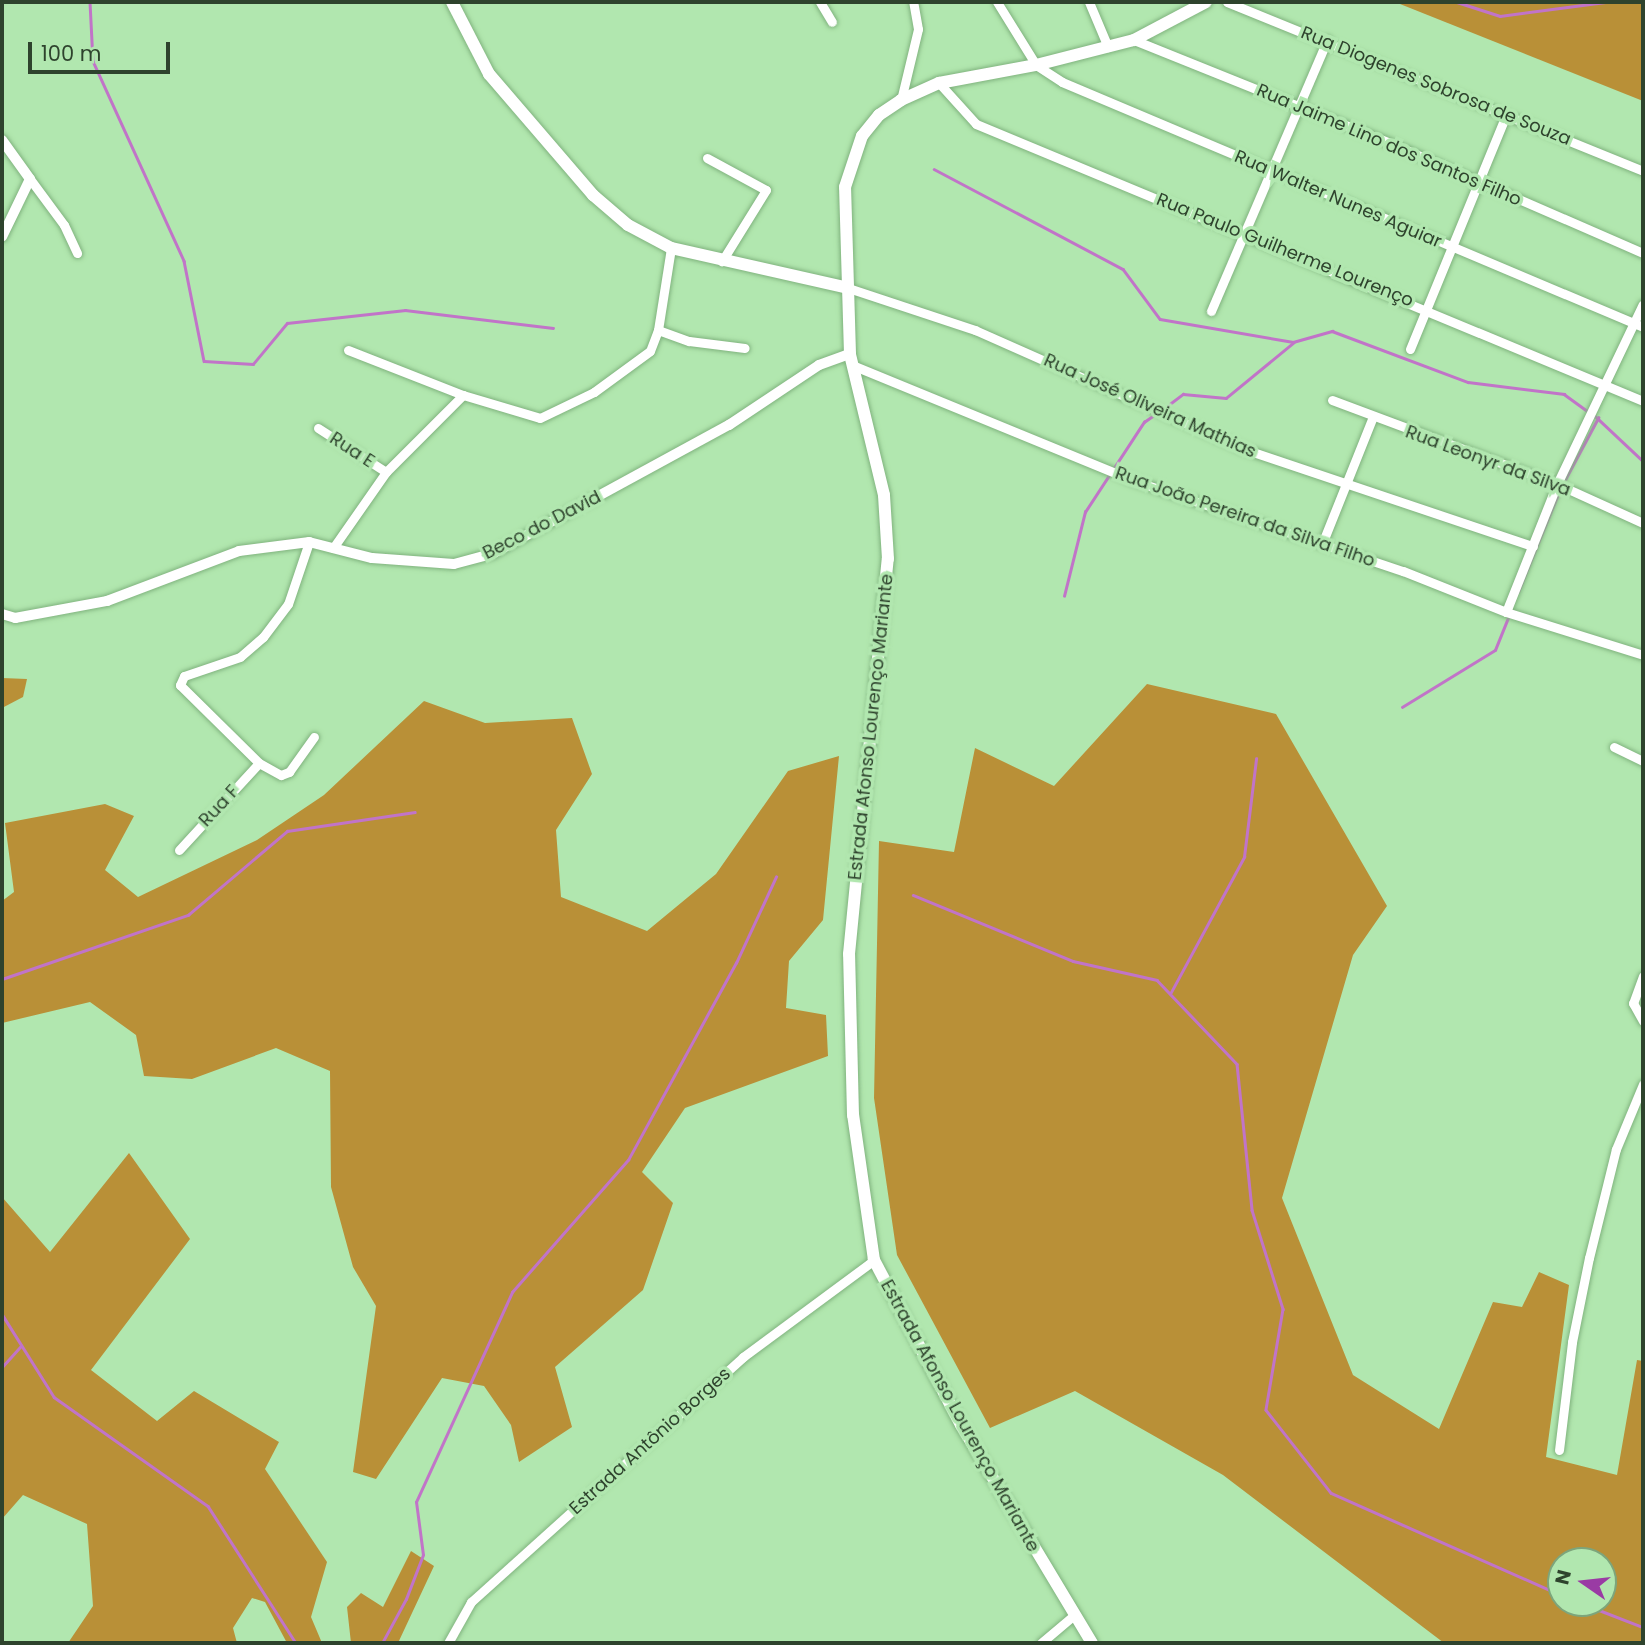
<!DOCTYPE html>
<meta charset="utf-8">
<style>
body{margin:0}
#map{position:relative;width:1645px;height:1645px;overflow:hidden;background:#b1e7af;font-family:Poppins,sans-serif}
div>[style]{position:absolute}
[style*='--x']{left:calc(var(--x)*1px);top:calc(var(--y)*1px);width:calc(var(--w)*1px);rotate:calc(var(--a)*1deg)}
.forest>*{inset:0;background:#b99037}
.stream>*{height:2.5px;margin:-1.25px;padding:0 1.25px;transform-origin:1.25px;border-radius:1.25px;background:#c174c8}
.roads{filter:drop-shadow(0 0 2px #80b37e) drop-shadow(0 0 2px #80b37e)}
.minor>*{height:9px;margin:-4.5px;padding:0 4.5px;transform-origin:4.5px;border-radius:4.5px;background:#fff}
.tertiary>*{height:10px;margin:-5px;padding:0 5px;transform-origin:5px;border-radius:5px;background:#fff}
.secondary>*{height:12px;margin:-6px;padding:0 6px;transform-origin:6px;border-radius:6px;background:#fff}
span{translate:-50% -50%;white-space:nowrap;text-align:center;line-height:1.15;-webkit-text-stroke:7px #b1e7af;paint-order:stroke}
.street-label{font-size:18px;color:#2e432d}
.frame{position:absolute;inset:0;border:4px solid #2e432d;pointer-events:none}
.north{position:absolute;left:1547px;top:1547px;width:70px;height:70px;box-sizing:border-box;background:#b1e7af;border:2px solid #7da57b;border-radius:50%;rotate:284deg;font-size:19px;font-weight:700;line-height:28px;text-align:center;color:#2e432d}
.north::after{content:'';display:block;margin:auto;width:24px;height:32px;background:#9a3ba4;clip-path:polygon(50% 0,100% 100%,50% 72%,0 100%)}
.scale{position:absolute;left:28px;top:42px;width:142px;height:32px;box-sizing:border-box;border:4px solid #2e432d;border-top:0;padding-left:9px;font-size:21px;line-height:24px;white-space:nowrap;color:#2e432d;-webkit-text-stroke:5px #b1e7af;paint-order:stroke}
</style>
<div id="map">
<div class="forest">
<div style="clip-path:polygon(1395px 2px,1643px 2px,1643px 101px)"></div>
<div style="clip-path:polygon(2px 678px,27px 679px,23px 697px,2px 708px)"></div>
<div style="clip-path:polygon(evenodd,1147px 684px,1276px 714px,1387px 906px,1353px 955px,1282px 1198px,1353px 1375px,1439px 1429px,1493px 1302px,1522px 1307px,1539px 1272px,1569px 1285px,1546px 1457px,1617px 1475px,1637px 1360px,1643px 1361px,1643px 1643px,1444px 1643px,1223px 1475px,1075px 1391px,990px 1428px,897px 1255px,874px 1098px,879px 841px,954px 852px,975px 748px,1054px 786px,1147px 684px,1561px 1561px,1603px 1561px,1603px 1603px,1561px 1603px,1561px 1561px)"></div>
<div style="clip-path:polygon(424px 701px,485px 723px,572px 718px,592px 774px,556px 830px,561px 897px,647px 931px,716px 874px,788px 771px,839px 756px,823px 920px,789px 961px,786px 1008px,826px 1015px,828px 1056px,685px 1108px,642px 1172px,673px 1203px,643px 1290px,555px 1367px,572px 1427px,519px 1462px,511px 1425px,484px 1386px,442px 1378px,376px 1479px,353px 1472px,376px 1306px,353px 1267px,331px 1187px,330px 1071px,276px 1048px,192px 1079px,144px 1076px,136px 1035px,90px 1002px,2px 1023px,2px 901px,14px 892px,5px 823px,105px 804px,134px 816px,105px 870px,138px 897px,257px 840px,324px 795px)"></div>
<div style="clip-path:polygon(129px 1153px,190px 1239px,91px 1370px,157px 1421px,194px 1391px,279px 1442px,265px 1469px,327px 1562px,311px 1617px,322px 1643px,287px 1643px,265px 1602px,252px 1598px,233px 1628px,237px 1643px,68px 1643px,93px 1606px,87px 1524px,23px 1495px,2px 1519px,2px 1197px,50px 1252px)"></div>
<div style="clip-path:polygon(411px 1551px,434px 1566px,398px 1643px,351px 1643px,347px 1607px,361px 1593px,383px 1607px)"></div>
</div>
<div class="stream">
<div style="--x:90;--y:2;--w:59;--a:87.1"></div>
<div style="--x:93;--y:61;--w:220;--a:65.5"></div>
<div style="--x:184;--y:261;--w:102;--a:78.7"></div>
<div style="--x:204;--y:361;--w:49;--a:3.5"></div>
<div style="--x:253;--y:364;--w:53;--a:-50.3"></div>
<div style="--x:287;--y:323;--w:119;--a:-6.3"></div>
<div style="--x:405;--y:310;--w:149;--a:6.9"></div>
<div style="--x:1457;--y:2;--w:45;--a:18"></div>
<div style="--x:1500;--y:16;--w:106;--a:-7.6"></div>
<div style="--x:934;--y:169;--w:214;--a:27.9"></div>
<div style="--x:1123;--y:269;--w:62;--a:53.5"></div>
<div style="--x:1160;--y:319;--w:135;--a:9.8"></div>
<div style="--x:1293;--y:342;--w:41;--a:-15.8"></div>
<div style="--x:1332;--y:331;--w:145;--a:20.6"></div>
<div style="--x:1468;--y:382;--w:97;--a:7.1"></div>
<div style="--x:1564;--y:394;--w:31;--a:36"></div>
<div style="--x:1163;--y:409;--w:25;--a:-37"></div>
<div style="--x:1183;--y:394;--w:43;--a:5.3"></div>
<div style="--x:1226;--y:398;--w:87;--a:-39.4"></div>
<div style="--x:1594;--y:415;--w:67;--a:43.2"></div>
<div style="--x:1518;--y:592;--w:111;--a:-67.8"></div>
<div style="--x:1560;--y:489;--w:81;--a:-61.8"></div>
<div style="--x:1064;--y:596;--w:87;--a:-76"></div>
<div style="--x:1085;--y:512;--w:108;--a:-56.8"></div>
<div style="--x:1144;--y:422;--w:16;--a:-35"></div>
<div style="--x:1402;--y:707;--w:109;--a:-31.5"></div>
<div style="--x:1495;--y:650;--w:38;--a:-68"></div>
<div style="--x:913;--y:895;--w:173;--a:22.4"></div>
<div style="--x:1073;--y:961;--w:86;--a:12.7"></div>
<div style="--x:1157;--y:980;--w:116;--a:46.4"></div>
<div style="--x:1237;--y:1064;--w:147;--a:84.1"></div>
<div style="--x:1252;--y:1210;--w:104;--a:72.6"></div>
<div style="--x:1283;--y:1309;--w:102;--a:99.6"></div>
<div style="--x:1266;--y:1410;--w:105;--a:51.9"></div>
<div style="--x:1331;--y:1493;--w:252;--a:23.9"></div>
<div style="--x:2;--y:979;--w:197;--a:-19"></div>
<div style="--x:188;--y:915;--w:130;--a:-40.3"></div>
<div style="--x:287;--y:831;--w:129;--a:-8.4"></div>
<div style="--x:1170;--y:994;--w:156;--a:-61.6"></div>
<div style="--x:1244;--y:857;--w:99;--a:-83"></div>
<div style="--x:2;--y:1314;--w:98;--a:57.9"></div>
<div style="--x:54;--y:1397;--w:189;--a:35.3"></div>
<div style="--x:208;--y:1506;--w:163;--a:57.3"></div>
<div style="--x:2;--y:1367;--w:28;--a:-48"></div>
<div style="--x:1581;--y:1603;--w:66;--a:21.2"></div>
<div style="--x:382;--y:1643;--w:50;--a:-61.4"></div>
<div style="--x:406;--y:1599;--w:47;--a:-68.9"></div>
<div style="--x:423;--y:1555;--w:53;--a:-97.5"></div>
<div style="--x:416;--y:1502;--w:231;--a:-65.4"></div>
<div style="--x:512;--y:1292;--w:176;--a:-48.7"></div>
<div style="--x:628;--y:1160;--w:225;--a:-61.3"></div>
<div style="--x:736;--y:963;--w:95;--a:-65.1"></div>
</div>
<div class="roads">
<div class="minor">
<div style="--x:820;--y:2;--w:23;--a:59"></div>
<div style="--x:997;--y:2;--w:74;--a:58.2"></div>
<div style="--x:1036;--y:65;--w:31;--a:33"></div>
<div style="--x:1062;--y:82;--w:631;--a:22.86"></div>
<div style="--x:1089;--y:2;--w:49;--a:67.1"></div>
<div style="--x:1227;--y:2;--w:449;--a:22.1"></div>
<div style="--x:1134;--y:40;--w:276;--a:21.9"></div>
<div style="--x:1390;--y:143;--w:276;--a:23.5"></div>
<div style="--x:939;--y:83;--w:55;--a:47.9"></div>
<div style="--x:976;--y:124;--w:722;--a:22.55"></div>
<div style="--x:901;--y:100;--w:73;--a:-76.5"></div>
<div style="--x:918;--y:29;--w:27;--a:-100"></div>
<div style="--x:707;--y:158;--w:67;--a:28.5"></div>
<div style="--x:766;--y:190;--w:84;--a:121.8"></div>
<div style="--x:30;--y:179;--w:57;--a:53.5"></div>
<div style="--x:64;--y:225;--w:31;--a:65"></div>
<div style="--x:848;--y:288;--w:134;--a:18.3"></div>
<div style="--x:975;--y:330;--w:291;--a:23.9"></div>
<div style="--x:1241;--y:448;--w:308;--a:18.6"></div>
<div style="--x:1211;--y:311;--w:295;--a:-66.8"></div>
<div style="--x:658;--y:330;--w:33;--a:20"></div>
<div style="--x:689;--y:341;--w:56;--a:7.1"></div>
<div style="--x:1410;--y:349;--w:253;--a:-67.7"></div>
<div style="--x:348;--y:350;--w:123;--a:21.4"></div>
<div style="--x:463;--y:395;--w:80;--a:16.6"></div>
<div style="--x:540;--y:418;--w:60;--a:-25.7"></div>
<div style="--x:594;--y:392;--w:69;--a:-36.2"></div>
<div style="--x:650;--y:351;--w:22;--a:-69"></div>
<div style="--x:658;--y:330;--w:83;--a:-81"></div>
<div style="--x:852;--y:365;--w:303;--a:22.3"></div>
<div style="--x:1132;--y:480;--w:286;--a:18.6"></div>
<div style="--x:1403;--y:571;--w:111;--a:21.7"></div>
<div style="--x:1506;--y:612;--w:144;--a:17.4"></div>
<div style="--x:1332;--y:400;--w:240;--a:20.5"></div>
<div style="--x:1557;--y:484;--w:94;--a:24.4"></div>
<div style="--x:318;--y:428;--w:81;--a:32.9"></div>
<div style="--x:309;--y:542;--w:65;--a:108.7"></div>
<div style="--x:288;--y:604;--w:41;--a:127.1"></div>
<div style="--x:263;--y:637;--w:30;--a:139"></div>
<div style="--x:240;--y:657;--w:59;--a:161.3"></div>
<div style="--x:184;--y:676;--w:10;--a:114"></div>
<div style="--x:180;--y:685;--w:111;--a:44.6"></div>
<div style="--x:259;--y:763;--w:25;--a:29"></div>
<div style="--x:281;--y:775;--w:9;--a:-21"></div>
<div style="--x:289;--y:772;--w:43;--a:-54.5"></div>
<div style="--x:1322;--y:544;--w:135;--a:-68.2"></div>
<div style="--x:333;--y:548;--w:93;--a:-55.1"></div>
<div style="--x:386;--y:472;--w:109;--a:-45"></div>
<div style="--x:1506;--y:612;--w:138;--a:-68.3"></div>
<div style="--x:1557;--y:484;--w:199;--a:-64.5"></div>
<div style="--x:1614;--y:747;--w:32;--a:26"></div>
<div style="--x:179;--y:850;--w:118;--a:-47.4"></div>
<div style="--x:1643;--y:976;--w:29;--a:110"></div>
<div style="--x:1633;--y:1003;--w:21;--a:61"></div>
<div style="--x:1559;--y:1450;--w:109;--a:-83.1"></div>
<div style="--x:1572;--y:1342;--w:86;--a:-78.6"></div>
<div style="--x:1589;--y:1258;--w:112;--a:-76.1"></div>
<div style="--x:1616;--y:1149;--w:70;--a:-67.4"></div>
<div style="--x:448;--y:1643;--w:47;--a:-60.7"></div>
<div style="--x:471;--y:1602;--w:366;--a:-42"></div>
<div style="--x:743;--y:1357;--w:163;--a:-36.5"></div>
<div style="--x:1041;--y:1643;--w:42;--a:-40.2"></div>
</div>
<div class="tertiary">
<div style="--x:2;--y:140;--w:48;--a:54.3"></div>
<div style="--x:30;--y:179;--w:64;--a:115.8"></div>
<div style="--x:2;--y:614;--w:14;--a:17"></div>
<div style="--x:15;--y:618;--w:94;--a:-10.5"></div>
<div style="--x:107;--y:601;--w:141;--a:-20.7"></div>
<div style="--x:239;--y:551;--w:71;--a:-7.3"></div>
<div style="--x:309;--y:542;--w:65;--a:14.3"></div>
<div style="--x:372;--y:558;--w:82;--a:4.2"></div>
<div style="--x:454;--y:564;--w:39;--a:-15"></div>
<div style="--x:492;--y:554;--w:270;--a:-28.6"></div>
<div style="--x:729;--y:425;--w:108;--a:-33.7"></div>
<div style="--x:819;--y:365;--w:33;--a:-20"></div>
</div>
<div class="secondary">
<div style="--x:452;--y:2;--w:81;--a:62.8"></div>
<div style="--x:489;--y:74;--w:160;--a:49.3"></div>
<div style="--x:593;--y:195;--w:46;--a:40.6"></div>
<div style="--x:628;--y:225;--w:49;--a:28.1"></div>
<div style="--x:671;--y:248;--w:181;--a:12.7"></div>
<div style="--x:1092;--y:1643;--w:254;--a:-121"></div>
<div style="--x:961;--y:1425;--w:187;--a:-117.8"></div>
<div style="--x:874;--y:1260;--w:147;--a:-98.2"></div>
<div style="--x:853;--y:1115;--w:161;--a:-91.4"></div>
<div style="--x:849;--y:954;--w:397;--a:-84.4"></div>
<div style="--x:888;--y:559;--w:64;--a:-93.6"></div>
<div style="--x:884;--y:495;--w:145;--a:-103.6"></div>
<div style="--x:850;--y:354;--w:167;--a:-91.7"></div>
<div style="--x:845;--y:187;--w:54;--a:-71.6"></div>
<div style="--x:862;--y:136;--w:27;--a:-51"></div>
<div style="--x:879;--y:115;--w:27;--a:-34"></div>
<div style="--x:901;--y:100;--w:42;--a:-24.1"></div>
<div style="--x:939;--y:83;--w:99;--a:-10.5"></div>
<div style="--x:1036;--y:65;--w:101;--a:-14.3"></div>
<div style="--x:1134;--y:40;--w:81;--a:-27.8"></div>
</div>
</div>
<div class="street-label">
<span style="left:1436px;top:86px;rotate:22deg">Rua Diogenes Sobrosa de Souza</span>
<span style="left:1389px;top:145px;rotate:23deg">Rua Jaime Lino dos Santos Filho</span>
<span style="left:1338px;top:199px;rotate:23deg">Rua Walter Nunes Aguiar</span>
<span style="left:1285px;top:250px;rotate:22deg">Rua Paulo Guilherme Lourenço</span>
<span style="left:1150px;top:406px;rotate:24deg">Rua José Oliveira Mathias</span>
<span style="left:352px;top:450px;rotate:33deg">Rua E</span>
<span style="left:1488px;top:461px;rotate:20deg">Rua Leonyr da Silva</span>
<span style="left:1245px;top:517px;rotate:19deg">Rua João Pereira da Silva Filho</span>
<span style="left:542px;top:525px;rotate:-27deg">Beco do David</span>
<span style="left:871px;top:727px;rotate:-84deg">Estrada Afonso Lourenço Mariante</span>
<span style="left:219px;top:806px;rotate:-47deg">Rua F</span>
<span style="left:960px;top:1416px;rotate:61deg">Estrada Afonso Lourenço Mariante</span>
<span style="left:650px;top:1441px;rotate:-42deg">Estrada Antônio Borges</span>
</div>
<div class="frame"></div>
<div class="north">N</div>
<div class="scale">100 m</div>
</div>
